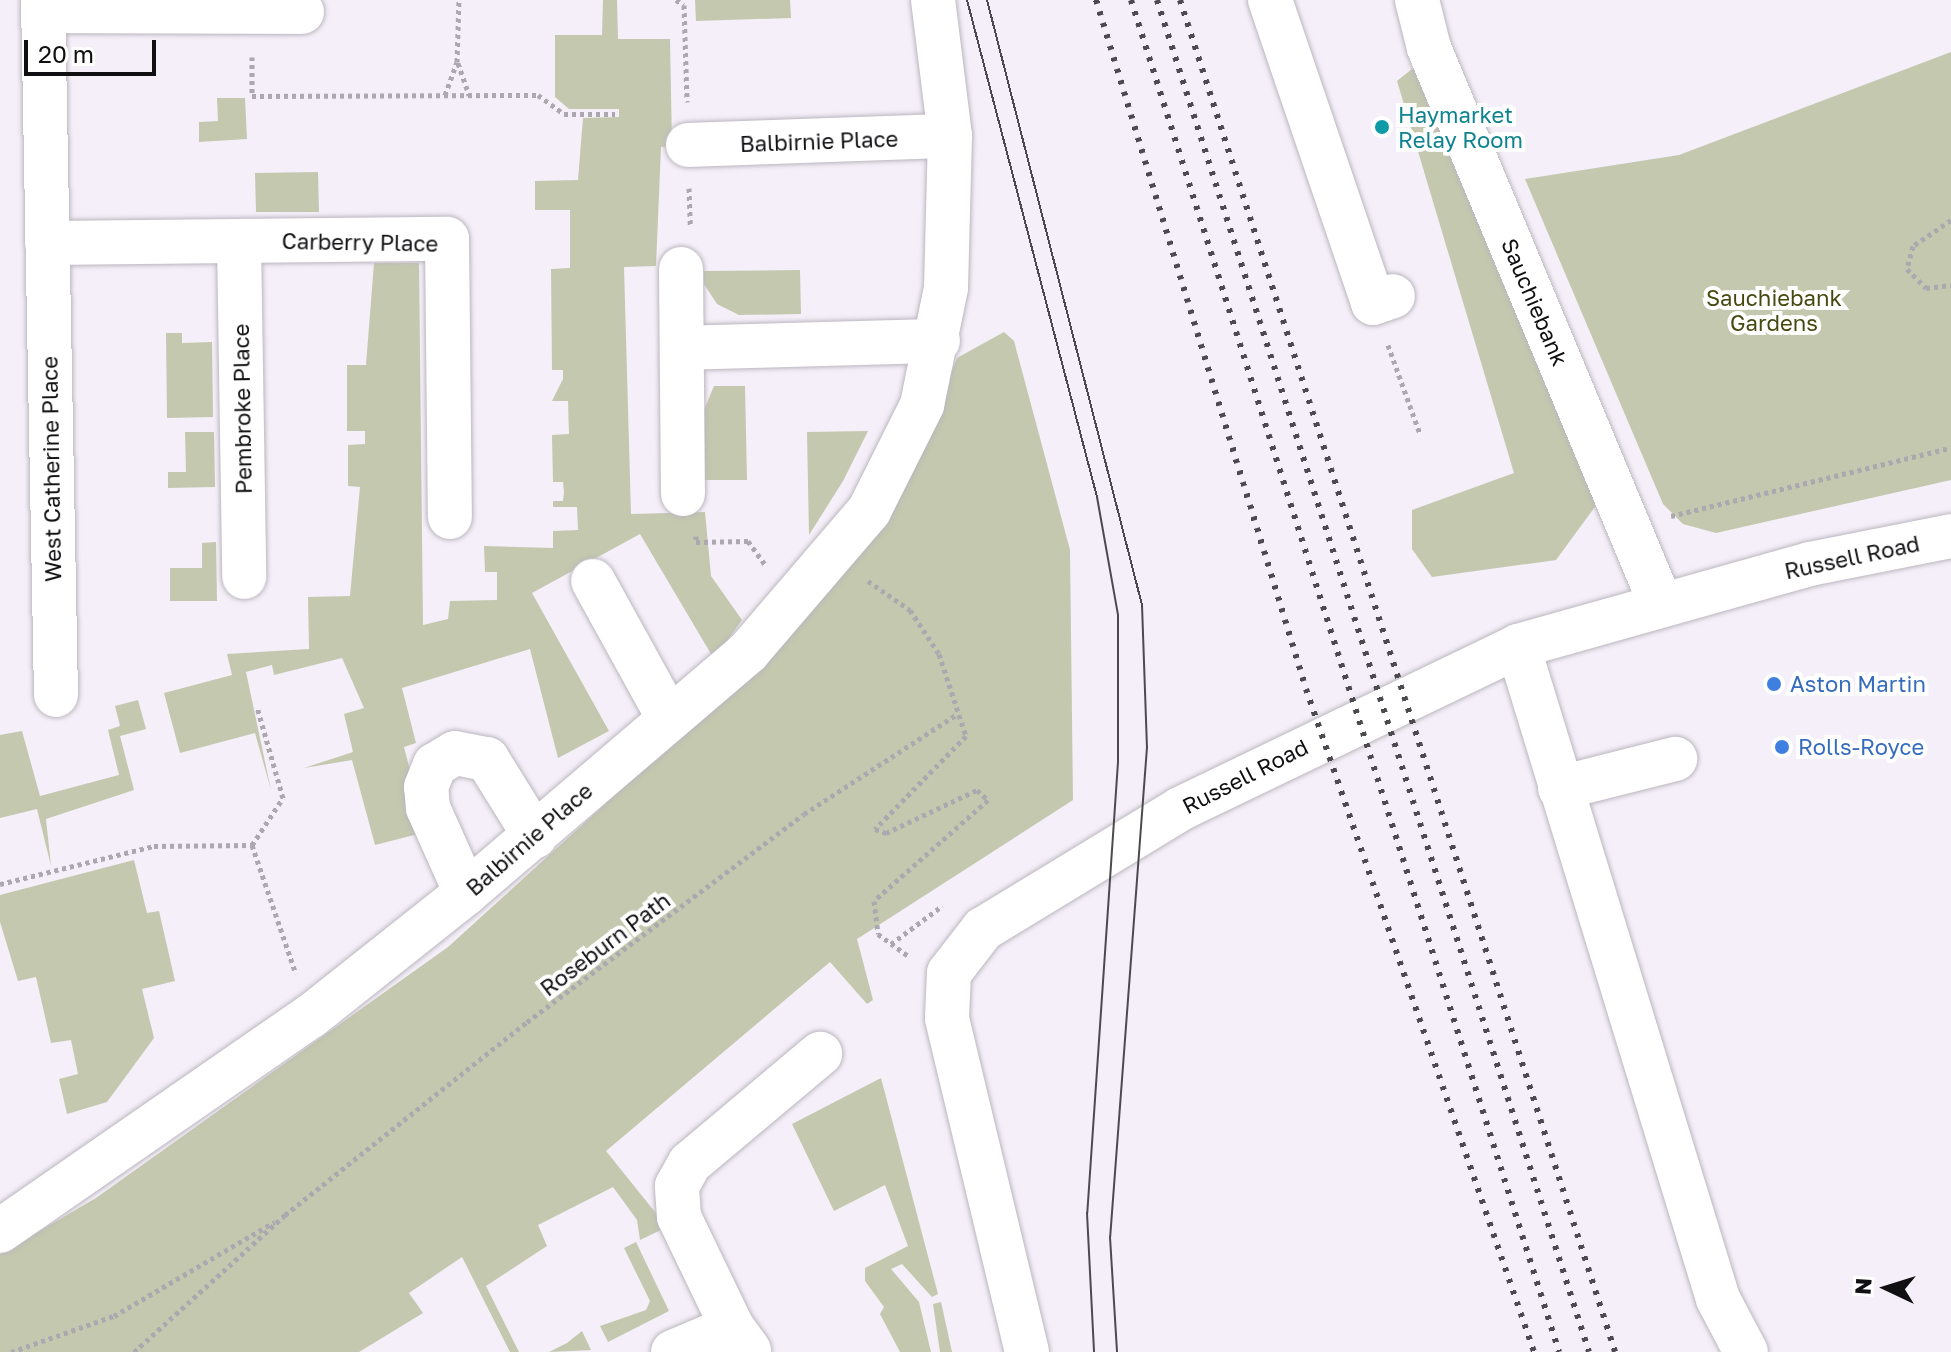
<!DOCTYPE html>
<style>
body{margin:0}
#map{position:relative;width:1951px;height:1352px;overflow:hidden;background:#f4eff8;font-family:"Golos Text",sans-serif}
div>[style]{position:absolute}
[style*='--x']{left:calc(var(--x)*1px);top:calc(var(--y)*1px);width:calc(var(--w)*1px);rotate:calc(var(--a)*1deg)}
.green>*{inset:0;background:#c4c8ae}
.path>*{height:5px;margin-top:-2.5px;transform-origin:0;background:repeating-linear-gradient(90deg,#aba8af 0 4px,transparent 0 8px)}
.roads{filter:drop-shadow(0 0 2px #bbb6bf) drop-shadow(0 0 2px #bbb6bf)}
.minor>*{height:44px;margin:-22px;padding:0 22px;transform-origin:22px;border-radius:22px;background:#fff}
.tram>*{height:2px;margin:-1px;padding:0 1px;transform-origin:1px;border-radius:1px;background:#4c4a4f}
.rail>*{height:6px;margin-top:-3px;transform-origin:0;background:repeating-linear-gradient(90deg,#4c4a4f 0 4px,transparent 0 12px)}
.dots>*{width:22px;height:22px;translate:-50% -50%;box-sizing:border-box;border:4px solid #fff;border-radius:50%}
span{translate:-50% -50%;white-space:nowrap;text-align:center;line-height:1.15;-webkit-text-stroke:8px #fff;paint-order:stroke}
.culture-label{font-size:22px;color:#0d838f}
.left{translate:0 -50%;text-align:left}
.street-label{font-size:22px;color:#100f12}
.park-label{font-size:22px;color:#464910}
.shop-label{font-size:22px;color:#366cbe}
.north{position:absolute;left:1847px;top:1248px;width:80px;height:80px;-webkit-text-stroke:6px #fff;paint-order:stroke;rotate:274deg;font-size:22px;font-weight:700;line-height:32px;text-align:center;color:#100f12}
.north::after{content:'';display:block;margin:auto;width:28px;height:36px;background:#100f12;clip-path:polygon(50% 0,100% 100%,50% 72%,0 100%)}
.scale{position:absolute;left:24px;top:40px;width:132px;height:36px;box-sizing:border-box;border:4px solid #100f12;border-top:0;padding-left:10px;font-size:24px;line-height:28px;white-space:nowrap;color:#100f12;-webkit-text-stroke:6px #fff;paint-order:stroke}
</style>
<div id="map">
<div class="green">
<div style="clip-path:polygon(603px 0,617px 0,618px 39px,670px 39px,672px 146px,661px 147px,656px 266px,624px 267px,631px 514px,705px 512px,711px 576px,742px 620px,714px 659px,640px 534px,532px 593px,609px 731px,558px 758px,530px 649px,402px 688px,416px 743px,404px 747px,426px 832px,375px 845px,352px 760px,304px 768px,353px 752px,344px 714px,364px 708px,342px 658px,274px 675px,272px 665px,246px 672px,271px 790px,255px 733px,180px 753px,164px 693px,232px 675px,227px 654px,309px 649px,308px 597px,350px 596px,360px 487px,348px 486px,348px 445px,365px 444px,365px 431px,347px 431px,347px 365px,366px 365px,374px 263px,419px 263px,423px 625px,448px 619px,450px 601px,497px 600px,497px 572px,485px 572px,484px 546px,553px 548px,553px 531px,578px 530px,577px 507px,553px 507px,553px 501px,563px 501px,564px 492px,563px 482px,553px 482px,552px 435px,569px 434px,568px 401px,552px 401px,563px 379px,563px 370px,552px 370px,551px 269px,570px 268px,570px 210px,535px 210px,535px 181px,578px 180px,583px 118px,619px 117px,619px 109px,569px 109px,555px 97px,555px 35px,602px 35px)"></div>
<div style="clip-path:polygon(695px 0,790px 0,791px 18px,696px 21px)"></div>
<div style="clip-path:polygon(1951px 52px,1951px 480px,1716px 533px,1683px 524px,1663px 504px,1525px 179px,1679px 155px)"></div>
<div style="clip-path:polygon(1412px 69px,1429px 77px,1600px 500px,1556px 560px,1432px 577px,1412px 549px,1412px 510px,1514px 473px,1397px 81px)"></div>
<div style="clip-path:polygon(217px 98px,245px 98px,247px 139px,199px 142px,199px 122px,218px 121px)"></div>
<div style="clip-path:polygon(318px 172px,319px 212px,256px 212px,255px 173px)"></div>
<div style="clip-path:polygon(800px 270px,801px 314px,739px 315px,717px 304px,704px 284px,704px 271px)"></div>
<div style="clip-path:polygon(1004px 332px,1014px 341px,1070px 550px,1073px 800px,857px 939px,873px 1000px,867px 1004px,830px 962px,606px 1151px,667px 1227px,640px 1240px,637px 1220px,613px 1187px,538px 1225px,547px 1246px,486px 1286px,519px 1352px,510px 1352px,462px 1257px,409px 1293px,423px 1313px,359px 1352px,0 1352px,0 1254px,96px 1198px,448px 947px,635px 777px,907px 483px,957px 358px)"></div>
<div style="clip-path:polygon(166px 333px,182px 333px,182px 343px,212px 342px,213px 417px,167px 418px)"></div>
<div style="clip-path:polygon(714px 386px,745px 386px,747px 480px,704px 480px,704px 410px)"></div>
<div style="clip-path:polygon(868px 431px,843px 481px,809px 535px,807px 432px)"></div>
<div style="clip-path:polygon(185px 432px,214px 432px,215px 487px,168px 488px,168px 472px,186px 472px)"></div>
<div style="clip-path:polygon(216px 542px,217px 601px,170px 601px,170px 568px,202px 568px,202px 543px)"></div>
<div style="clip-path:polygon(138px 700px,146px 729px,120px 736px,134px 790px,46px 819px,51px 866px,37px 809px,0 818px,0 735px,22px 731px,40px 796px,119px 775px,108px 730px,120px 726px,115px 706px)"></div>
<div style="clip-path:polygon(134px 860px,147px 913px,159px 911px,175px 981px,142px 989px,154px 1038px,107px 1102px,67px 1114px,59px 1079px,78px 1074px,71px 1040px,51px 1043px,36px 977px,18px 981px,0 922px,0 895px)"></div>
<div style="clip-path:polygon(881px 1078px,938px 1294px,932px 1297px,902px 1264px,891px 1269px,919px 1302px,931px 1352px,900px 1352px,880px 1314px,884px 1307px,865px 1281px,865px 1268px,908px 1246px,885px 1185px,834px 1211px,792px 1124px)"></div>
<div style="clip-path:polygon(636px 1242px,669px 1311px,608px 1342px,600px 1326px,646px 1310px,650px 1301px,624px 1248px)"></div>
<div style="clip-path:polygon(941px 1302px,952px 1352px,940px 1352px,933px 1304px)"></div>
<div style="clip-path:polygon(582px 1331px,591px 1350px,549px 1352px,567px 1343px)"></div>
</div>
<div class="path">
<div style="--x:676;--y:0;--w:9;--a:32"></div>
<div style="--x:684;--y:5;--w:97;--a:88.2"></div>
<div style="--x:252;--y:57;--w:39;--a:90"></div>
<div style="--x:252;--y:96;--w:286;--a:-0.2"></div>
<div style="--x:538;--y:95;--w:32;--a:36"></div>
<div style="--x:564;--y:114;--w:51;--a:0"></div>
<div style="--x:458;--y:63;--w:34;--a:71"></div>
<div style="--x:445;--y:95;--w:35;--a:-70"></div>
<div style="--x:457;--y:62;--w:62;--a:-88.2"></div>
<div style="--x:689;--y:188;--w:38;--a:88"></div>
<div style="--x:1951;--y:220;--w:46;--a:145.6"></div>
<div style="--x:1913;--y:246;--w:24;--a:105"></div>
<div style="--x:1907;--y:269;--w:27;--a:45"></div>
<div style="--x:1926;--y:288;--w:25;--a:-7"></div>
<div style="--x:1388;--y:345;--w:95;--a:70.2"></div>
<div style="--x:1671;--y:516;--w:288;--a:-13.7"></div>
<div style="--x:696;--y:536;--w:6;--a:90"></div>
<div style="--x:696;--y:542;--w:52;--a:-1.1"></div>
<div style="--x:748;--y:541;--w:29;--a:54"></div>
<div style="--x:868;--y:581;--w:51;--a:34.6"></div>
<div style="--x:910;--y:610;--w:53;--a:56.6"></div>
<div style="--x:939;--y:654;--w:86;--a:71.8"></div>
<div style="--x:966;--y:736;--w:130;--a:134.4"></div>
<div style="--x:875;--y:829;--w:12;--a:20"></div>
<div style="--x:886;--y:833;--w:101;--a:-25.3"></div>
<div style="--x:977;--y:790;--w:15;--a:42"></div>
<div style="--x:988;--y:800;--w:152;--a:138.5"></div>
<div style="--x:874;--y:901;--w:33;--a:83"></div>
<div style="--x:878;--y:934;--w:37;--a:36"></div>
<div style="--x:252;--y:845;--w:56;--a:-56.6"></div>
<div style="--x:283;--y:798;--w:95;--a:-105.9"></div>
<div style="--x:0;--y:884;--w:159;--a:-13.9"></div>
<div style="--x:154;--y:846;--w:98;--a:-0.6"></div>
<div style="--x:252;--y:845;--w:136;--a:71.2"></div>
<div style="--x:891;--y:944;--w:64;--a:-36.7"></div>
<div style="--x:11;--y:1352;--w:109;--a:-19.3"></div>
<div style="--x:114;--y:1316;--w:186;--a:-30.4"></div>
<div style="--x:134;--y:1352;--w:204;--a:-42.2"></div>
<div style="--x:285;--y:1215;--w:310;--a:-38.6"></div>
<div style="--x:527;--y:1022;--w:346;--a:-36.9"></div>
<div style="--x:804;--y:814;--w:181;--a:-33.1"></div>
</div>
<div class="roads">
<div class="minor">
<div style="--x:43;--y:0;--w:695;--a:88.93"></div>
<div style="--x:1270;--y:0;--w:320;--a:71.2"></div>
<div style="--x:1373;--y:303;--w:21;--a:-19"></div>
<div style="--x:1417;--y:0;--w:49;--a:76"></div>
<div style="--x:1429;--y:48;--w:600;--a:67.37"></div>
<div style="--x:43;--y:11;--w:259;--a:0.2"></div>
<div style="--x:688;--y:145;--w:262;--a:-2"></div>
<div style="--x:239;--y:241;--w:336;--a:89.1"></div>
<div style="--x:47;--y:243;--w:400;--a:-0.6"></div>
<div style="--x:447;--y:239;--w:278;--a:89.4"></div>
<div style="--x:681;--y:269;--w:225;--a:89.5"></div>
<div style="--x:682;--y:348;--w:256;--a:-1.6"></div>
<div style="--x:593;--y:581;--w:153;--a:61.1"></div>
<div style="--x:1518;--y:646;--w:683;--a:72.97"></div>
<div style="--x:1718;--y:1299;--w:60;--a:62.2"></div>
<div style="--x:1560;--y:788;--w:119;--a:-14.2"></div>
<div style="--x:466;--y:893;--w:93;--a:-114.1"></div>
<div style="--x:428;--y:808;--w:21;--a:-95"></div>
<div style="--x:426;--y:787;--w:24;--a:-68"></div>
<div style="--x:435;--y:765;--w:23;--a:-31"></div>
<div style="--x:455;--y:753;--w:33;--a:11"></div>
<div style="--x:487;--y:759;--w:91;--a:58.1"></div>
<div style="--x:0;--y:1231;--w:378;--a:-34.7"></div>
<div style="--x:311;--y:1016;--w:198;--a:-38.4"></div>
<div style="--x:466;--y:893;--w:371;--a:-40.5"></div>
<div style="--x:748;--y:652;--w:186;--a:-49.4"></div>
<div style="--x:869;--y:511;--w:119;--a:-63.4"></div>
<div style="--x:922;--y:405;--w:119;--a:-78.4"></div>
<div style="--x:946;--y:288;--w:152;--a:-88.5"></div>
<div style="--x:950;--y:136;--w:137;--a:-97.1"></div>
<div style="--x:732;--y:1327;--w:122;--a:-115.7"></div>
<div style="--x:679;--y:1217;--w:31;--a:-94"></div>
<div style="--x:677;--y:1186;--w:26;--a:-61"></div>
<div style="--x:690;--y:1163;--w:170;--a:-40"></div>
<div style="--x:673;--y:1352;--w:64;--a:-23"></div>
<div style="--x:732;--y:1327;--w:29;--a:54"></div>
<div style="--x:1027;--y:1352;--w:343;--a:-103.5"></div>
<div style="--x:947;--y:1018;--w:45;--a:-87.5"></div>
<div style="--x:949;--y:973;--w:56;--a:-52.3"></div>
<div style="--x:983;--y:929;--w:231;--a:-31.3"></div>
<div style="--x:1180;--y:809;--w:375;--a:-25.7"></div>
<div style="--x:1518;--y:646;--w:303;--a:-15.7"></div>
<div style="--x:1810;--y:564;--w:144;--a:-11.2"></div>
</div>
</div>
<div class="tram">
<div style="--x:967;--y:0;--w:514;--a:75.34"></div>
<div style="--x:1097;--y:497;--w:120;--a:79.9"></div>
<div style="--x:1118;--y:615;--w:147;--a:90"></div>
<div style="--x:1118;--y:762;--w:452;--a:93.9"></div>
<div style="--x:1087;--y:1213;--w:139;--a:87.1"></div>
<div style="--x:987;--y:0;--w:625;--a:75.63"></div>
<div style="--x:1142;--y:605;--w:142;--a:88"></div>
<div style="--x:1147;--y:747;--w:491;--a:94.3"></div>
<div style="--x:1110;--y:1237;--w:115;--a:86.5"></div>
</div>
<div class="rail">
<div style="--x:1096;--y:0;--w:720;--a:73.05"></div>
<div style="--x:1306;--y:689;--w:701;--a:71.02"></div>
<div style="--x:1131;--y:0;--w:1418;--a:72.43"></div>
<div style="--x:1157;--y:0;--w:1419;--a:72.28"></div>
<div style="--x:1180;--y:0;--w:1420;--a:72.16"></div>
</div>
<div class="dots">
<div style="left:1382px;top:127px;background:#0f9aa8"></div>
<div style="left:1774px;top:684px;background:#3f7fe0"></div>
<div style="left:1782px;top:747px;background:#3f7fe0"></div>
</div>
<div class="culture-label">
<span class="left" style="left:1398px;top:127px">Haymarket<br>Relay Room</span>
</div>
<div class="street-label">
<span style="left:819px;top:141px;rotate:-2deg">Balbirnie Place</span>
<span style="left:360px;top:242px;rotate:1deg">Carberry Place</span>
<span style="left:1535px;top:302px;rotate:67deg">Sauchiebank</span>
<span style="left:242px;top:409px;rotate:-91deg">Pembroke Place</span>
<span style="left:51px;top:469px;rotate:-91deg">West Catherine Place</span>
<span style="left:1852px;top:557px;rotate:-12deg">Russell Road</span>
<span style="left:1245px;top:776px;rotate:-27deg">Russell Road</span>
<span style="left:529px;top:839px;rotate:-41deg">Balbirnie Place</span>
<span style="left:605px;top:944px;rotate:-37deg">Roseburn Path</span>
</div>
<div class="park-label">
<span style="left:1774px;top:310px">Sauchiebank<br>Gardens</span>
</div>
<div class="shop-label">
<span class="left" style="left:1790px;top:684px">Aston Martin</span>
<span class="left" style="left:1798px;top:747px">Rolls-Royce</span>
</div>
<div class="north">N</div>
<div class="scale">20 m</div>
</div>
